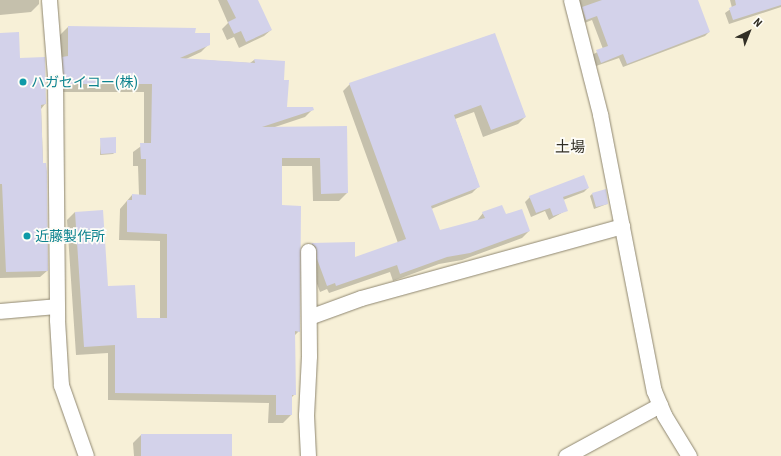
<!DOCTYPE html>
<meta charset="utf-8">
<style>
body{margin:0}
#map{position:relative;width:781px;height:456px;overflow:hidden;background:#f7f0d7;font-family:"Roboto Condensed","Noto Sans JP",sans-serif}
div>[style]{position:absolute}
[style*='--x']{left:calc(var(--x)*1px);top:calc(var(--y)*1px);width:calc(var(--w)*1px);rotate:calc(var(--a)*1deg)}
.shadow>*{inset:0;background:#0003}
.building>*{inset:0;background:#d3d2ea}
.roads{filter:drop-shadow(0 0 1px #8f8771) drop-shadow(0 0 1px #8f8771)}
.street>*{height:15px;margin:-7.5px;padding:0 7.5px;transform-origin:7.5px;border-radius:7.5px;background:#fff}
.dots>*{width:11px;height:11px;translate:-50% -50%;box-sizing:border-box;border:2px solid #fefdf8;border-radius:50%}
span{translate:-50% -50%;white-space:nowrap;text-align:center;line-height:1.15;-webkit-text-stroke:3.5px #fefdf8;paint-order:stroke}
.culture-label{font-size:14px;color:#0d838f}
.left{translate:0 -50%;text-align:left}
.neighbourhood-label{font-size:15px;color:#322f25}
.north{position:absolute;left:729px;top:12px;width:40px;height:40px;-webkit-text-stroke:3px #fefdf8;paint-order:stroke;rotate:43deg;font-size:11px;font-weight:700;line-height:16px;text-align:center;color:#322f25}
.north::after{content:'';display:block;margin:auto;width:14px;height:18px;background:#322f25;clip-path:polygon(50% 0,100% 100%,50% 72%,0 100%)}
</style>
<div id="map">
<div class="shadow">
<div style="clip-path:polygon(0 0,39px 0,39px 4px,31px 12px,0 15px)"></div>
<div style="clip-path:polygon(218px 0,257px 0,271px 30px,264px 36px,239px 48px,234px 37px,227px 40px,222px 29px,228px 23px)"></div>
<div style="clip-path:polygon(578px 0,697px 0,709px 32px,705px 36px,623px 67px,619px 58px,596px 66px,592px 55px,603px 49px,592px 20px,582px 24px)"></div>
<div style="clip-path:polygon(730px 0,781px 0,781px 7px,729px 24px,725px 13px,732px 8px)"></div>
<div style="clip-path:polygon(68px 27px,194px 34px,209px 44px,201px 52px,186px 59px,250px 63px,254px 60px,284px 62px,283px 81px,286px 108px,313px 109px,305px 117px,275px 127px,346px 127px,347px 193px,339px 201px,313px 201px,312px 166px,281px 166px,281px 206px,299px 331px,294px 336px,295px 394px,291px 398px,291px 415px,283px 423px,268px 423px,269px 403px,108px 400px,108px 353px,76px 355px,67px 220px,75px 212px,107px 287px,136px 319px,160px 319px,160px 241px,119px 240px,120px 209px,132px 195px,139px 195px,138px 166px,133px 166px,133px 152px,144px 144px,144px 92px,57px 92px,60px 35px)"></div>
<div style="clip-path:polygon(0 34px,45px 104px,41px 109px,47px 271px,40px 277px,0 278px)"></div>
<div style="clip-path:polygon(494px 34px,525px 117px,518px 124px,483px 137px,474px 112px,455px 119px,479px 186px,472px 193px,431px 209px,439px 231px,476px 222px,483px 213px,505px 215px,529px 231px,522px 238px,462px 260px,439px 264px,393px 281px,390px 272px,329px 293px,327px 289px,320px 292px,305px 251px,312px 244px,354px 243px,354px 259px,398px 243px,343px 91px,350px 84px)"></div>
<div style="clip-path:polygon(101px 139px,115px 152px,113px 154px,100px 155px)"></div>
<div style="clip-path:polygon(588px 188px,584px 192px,563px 200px,567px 210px,549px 220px,545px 211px,531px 217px,525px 202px,530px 197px)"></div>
<div style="clip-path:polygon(592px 194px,607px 204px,594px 209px,590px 196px)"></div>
<div style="clip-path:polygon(141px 435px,231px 456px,134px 456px,133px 443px)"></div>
</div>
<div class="building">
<div style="clip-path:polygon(227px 0,258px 0,272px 30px,246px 42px,241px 31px,234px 34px,228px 22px,236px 18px)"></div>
<div style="clip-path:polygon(602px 0,698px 0,710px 32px,627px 64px,623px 54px,601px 63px,596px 50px,608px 46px,597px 16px,586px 20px,582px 7px)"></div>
<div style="clip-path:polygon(735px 0,781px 0,781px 5px,733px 20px,729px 8px,736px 5px)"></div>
<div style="clip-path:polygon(68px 26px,196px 28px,195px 33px,210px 33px,210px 45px,180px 58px,255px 63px,254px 59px,285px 61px,284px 80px,289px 80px,287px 107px,313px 107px,314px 110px,262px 127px,347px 126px,348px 193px,321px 194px,320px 158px,282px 158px,282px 205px,301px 206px,300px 332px,295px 331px,296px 395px,292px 395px,292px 415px,276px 415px,276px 395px,115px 393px,115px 345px,84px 347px,75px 212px,103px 210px,108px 286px,135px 285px,137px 318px,167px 318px,167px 234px,127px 232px,127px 200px,132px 200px,132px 194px,146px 195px,146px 159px,141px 159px,140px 143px,151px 143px,152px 84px,64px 84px,62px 57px,68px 56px)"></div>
<div style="clip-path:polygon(19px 32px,20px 58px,45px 57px,46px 104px,41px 105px,43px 163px,46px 163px,47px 172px,48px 271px,6px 272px,2px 184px,0 184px,0 33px)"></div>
<div style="clip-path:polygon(495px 33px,526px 117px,491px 130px,481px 105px,454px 115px,480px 187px,431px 206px,440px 230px,485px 218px,482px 212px,502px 205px,506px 214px,522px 209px,530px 231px,470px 253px,447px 257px,400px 274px,397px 265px,336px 286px,335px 283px,327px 286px,317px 259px,316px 247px,311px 243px,355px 242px,355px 257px,406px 239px,349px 83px)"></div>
<div style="clip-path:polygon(116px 137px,116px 153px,101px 154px,100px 138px)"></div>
<div style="clip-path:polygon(584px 175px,589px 188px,563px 197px,568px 211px,553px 216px,550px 208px,536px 213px,529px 196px)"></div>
<div style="clip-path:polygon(606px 189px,608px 204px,596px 207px,592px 193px)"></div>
<div style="clip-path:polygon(141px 434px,232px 434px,232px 456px,141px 456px)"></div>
</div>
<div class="roads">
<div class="street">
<div style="--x:49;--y:0;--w:76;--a:85.5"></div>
<div style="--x:55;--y:76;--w:244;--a:89.5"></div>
<div style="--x:57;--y:320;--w:65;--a:86.5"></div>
<div style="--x:61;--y:385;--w:75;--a:70.6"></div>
<div style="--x:571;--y:0;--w:118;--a:75.7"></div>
<div style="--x:600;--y:114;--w:282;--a:79"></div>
<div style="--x:654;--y:391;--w:26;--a:67"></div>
<div style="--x:664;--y:415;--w:48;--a:58.6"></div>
<div style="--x:0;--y:311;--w:57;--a:-5"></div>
<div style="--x:309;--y:317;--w:55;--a:-20.1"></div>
<div style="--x:361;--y:298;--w:271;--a:-15.4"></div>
<div style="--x:308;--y:456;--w:41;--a:-92.8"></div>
<div style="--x:306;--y:415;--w:59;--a:-87.1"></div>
<div style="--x:309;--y:356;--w:105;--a:-90.5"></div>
<div style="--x:566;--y:456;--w:107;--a:-28.5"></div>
</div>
</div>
<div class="dots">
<div style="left:23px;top:82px;background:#0f9aa8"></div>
<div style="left:27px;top:236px;background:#0f9aa8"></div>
</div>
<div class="culture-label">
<span class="left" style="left:31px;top:82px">ハガセイコー(株)</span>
<span class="left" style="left:35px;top:236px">近藤製作所</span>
</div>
<div class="neighbourhood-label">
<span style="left:570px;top:148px">土場</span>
</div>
<div class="north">N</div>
</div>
